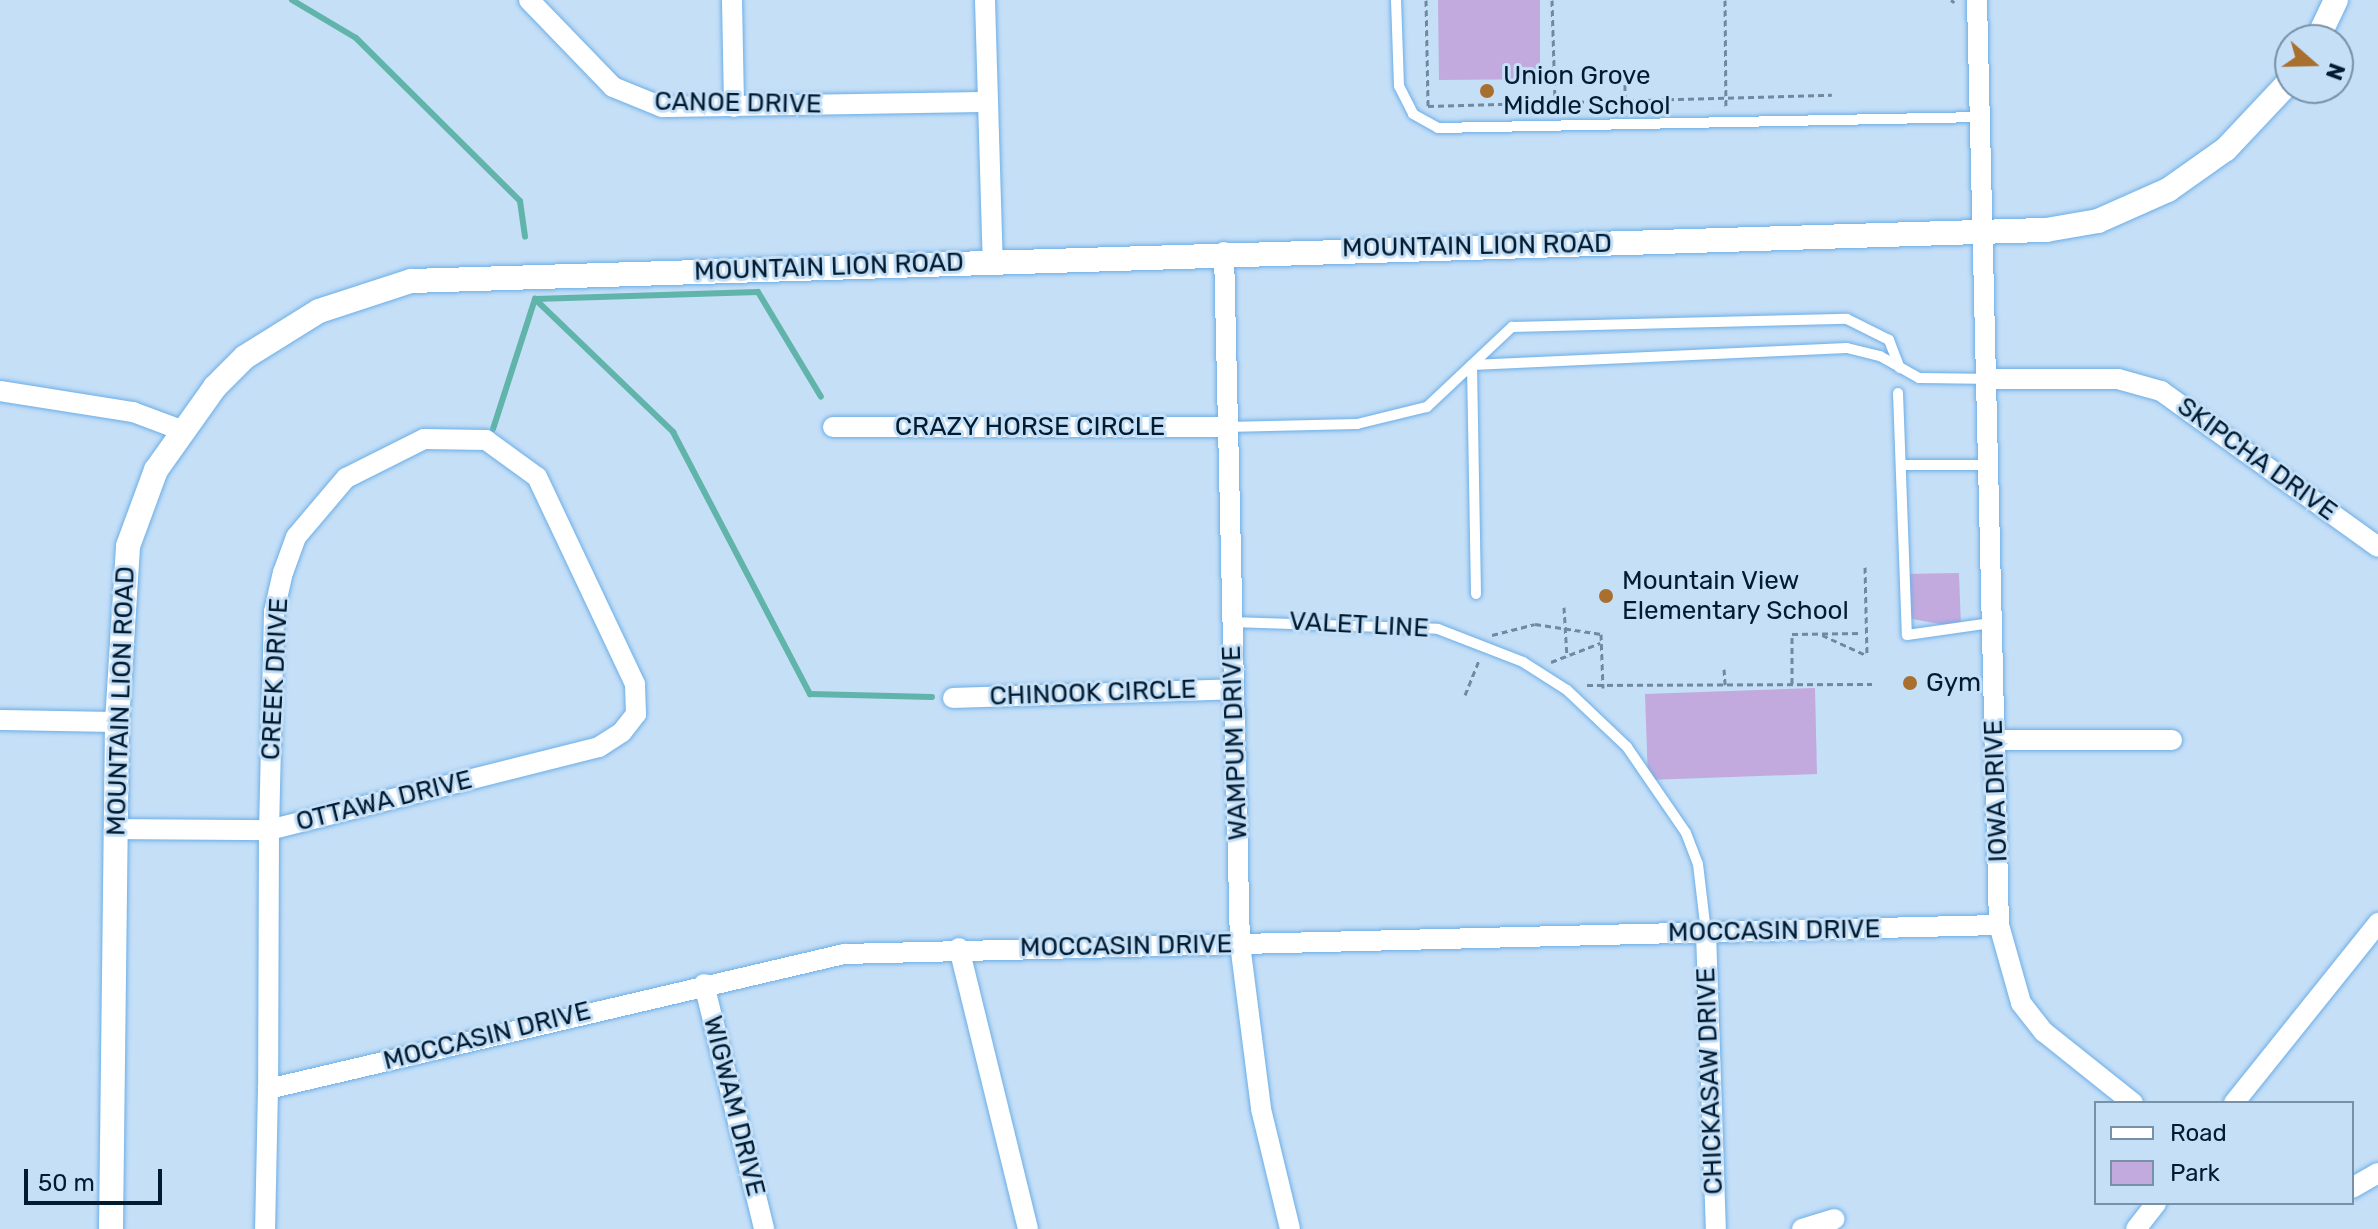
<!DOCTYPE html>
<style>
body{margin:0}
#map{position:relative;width:2378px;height:1229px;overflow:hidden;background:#c5dff7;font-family:Rubik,sans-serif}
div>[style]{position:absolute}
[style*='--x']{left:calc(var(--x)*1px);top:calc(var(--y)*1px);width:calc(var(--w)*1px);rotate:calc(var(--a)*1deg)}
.green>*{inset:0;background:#c2aade}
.stream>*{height:6px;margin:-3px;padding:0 3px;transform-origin:3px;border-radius:3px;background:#60b4aa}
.path>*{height:3px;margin-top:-1.5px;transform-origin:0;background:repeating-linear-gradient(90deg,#6f89a0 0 6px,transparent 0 10px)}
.roads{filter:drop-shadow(0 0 2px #6caee6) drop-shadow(0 0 2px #6caee6)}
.service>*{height:10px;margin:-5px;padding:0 5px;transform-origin:5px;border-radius:5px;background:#fff}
.minor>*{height:20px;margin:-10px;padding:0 10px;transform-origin:10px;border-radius:10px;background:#fff}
.tertiary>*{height:24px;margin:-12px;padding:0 12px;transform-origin:12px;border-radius:12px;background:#fff}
.dots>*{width:22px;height:22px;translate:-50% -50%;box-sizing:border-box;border:4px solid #c5dff7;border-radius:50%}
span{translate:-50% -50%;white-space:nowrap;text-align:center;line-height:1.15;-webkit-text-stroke:6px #c5dff7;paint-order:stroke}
.poi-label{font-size:26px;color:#011c31}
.left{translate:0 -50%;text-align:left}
.street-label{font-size:26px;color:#011c31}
.legend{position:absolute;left:2094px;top:1101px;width:260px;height:104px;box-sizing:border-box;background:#c5dff7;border:2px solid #7791a8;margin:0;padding:10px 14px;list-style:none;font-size:24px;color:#011c31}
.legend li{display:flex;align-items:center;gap:16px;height:40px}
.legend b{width:40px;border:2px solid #7791a8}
.north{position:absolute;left:2274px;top:24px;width:80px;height:80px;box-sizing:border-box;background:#c5dff7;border:2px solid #7791a8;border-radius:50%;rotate:110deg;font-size:22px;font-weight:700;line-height:32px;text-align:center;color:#011c31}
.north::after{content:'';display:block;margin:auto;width:28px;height:36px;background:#a96f2e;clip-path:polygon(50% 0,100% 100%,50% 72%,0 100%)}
.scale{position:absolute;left:24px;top:1169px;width:138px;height:36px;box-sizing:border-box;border:4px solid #011c31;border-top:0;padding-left:10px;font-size:24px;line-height:28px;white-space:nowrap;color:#011c31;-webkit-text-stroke:6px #c5dff7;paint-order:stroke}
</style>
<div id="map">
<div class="green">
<div style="clip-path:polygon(1438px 0,1540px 0,1540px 79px,1439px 80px)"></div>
<div style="clip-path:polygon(1959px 573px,1961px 628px,1907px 618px,1903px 574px)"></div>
<div style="clip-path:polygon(1815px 688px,1817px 774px,1648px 780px,1645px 694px)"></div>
</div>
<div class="stream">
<div style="--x:292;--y:0;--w:74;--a:30.7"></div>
<div style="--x:356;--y:38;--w:231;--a:44.8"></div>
<div style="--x:520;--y:201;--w:36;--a:82"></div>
<div style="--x:535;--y:299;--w:192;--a:43.9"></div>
<div style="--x:673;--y:432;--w:296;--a:62.4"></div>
<div style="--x:810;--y:694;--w:122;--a:1.4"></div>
<div style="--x:535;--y:299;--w:223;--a:-1.8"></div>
<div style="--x:758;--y:292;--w:122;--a:59"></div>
<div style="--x:493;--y:429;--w:137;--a:-72.1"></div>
</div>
<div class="path">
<div style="--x:1426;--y:0;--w:106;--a:88.9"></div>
<div style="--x:1428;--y:106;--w:404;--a:-1.6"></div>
<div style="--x:1552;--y:0;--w:103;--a:88.3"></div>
<div style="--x:1725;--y:0;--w:108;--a:89.5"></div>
<div style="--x:1951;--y:0;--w:4;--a:34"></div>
<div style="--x:1625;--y:110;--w:36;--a:-90"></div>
<div style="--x:1865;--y:567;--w:88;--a:88.7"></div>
<div style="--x:1564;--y:607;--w:50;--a:86.6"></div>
<div style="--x:1492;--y:635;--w:44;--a:-14.3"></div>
<div style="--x:1535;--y:624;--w:67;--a:8.6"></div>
<div style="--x:1601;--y:634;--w:54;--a:87.9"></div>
<div style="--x:1822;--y:635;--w:48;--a:24.4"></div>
<div style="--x:1551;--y:662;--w:53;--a:-21.2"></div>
<div style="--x:1724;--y:669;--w:16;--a:86"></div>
<div style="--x:1792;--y:684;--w:50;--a:-90"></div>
<div style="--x:1792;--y:634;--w:70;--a:-0.8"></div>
<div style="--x:1587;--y:685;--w:285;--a:-0.2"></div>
<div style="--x:1465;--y:695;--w:38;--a:-68"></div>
</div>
<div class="roads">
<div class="service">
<div style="--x:1396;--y:0;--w:86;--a:88"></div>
<div style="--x:1399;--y:86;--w:31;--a:63"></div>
<div style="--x:1413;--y:114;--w:29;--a:29"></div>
<div style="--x:1438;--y:128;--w:541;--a:-1.16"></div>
<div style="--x:1472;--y:365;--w:375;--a:-2.6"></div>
<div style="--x:1847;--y:348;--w:34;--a:14"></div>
<div style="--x:1880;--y:356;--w:45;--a:29.4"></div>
<div style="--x:1919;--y:378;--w:68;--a:0.8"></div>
<div style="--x:1472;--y:365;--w:229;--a:89"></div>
<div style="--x:1898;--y:393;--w:242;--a:87.9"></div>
<div style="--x:1907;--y:635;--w:85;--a:-8.1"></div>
<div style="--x:1226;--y:427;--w:131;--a:-1.3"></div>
<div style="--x:1357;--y:424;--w:72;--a:-13.7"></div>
<div style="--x:1427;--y:407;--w:117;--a:-43.3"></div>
<div style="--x:1512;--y:327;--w:335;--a:-1.4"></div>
<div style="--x:1847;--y:319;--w:47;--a:26.6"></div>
<div style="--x:1889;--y:340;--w:30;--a:69"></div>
<div style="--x:1901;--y:465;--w:87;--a:0"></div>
<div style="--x:1231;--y:622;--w:207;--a:1.9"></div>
<div style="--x:1438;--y:629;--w:91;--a:21.2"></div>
<div style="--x:1523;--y:662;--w:52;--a:32.5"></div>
<div style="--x:1567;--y:690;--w:83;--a:43.5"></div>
<div style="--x:1627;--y:747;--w:104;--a:55.5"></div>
<div style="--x:1686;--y:833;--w:33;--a:69"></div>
<div style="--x:1698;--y:864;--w:68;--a:83.3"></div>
</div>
<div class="minor">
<div style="--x:529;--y:0;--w:121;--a:46"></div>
<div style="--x:613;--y:87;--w:53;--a:22.2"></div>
<div style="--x:662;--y:107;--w:326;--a:-0.9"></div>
<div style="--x:732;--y:0;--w:107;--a:88.9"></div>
<div style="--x:985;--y:0;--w:262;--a:88.3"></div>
<div style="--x:1977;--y:0;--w:925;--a:88.64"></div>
<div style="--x:1999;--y:925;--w:81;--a:74.2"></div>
<div style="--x:2021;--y:1003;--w:37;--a:52"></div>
<div style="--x:2044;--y:1032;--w:114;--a:38.6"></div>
<div style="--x:1224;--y:252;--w:692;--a:88.68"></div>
<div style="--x:1240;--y:944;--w:166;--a:82.7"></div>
<div style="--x:1261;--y:1109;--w:123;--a:76.4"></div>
<div style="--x:1987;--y:379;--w:131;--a:0"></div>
<div style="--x:2118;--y:379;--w:45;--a:15.6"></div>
<div style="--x:2161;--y:391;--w:267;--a:35.7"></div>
<div style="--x:0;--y:391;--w:135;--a:9"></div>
<div style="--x:133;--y:412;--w:51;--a:20.6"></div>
<div style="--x:833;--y:427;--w:393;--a:0"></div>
<div style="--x:953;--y:698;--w:280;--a:-1.8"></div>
<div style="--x:0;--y:720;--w:117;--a:1"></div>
<div style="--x:1994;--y:740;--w:178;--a:0"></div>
<div style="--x:116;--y:829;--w:153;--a:0.4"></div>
<div style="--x:269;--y:830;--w:340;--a:-14.1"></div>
<div style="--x:599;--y:747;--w:27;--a:-33"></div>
<div style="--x:622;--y:732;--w:23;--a:-52"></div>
<div style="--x:636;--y:714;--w:30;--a:-92"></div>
<div style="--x:635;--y:684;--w:229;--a:-115.3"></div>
<div style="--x:537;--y:477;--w:63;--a:-144"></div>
<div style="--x:486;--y:440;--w:62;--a:-179.1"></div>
<div style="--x:424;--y:439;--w:87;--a:153.4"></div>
<div style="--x:346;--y:478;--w:77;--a:130.3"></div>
<div style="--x:296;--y:537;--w:37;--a:110"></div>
<div style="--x:283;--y:572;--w:41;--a:102.7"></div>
<div style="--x:274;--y:612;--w:218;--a:91.3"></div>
<div style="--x:269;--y:830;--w:259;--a:90.2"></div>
<div style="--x:268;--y:1089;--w:140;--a:91.2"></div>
<div style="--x:1706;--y:932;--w:297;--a:88.1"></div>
<div style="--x:959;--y:948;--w:289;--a:76.2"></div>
<div style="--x:704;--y:984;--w:252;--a:76.2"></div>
<div style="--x:268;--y:1089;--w:592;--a:-13.19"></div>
<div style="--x:844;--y:954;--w:1155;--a:-1.44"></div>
<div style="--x:2234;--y:1103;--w:231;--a:-51.3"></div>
<div style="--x:2352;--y:1188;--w:30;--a:-30"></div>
<div style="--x:1802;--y:1229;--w:34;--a:-17"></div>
<div style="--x:2136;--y:1229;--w:33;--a:-52"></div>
</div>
<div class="tertiary">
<div style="--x:2317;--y:40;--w:44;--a:-64.6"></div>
<div style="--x:111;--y:1229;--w:507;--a:-89.32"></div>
<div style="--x:117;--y:722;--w:176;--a:-86.4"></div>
<div style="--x:128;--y:546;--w:81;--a:-69.8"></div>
<div style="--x:156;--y:470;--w:102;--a:-54.6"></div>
<div style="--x:215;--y:387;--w:42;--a:-45"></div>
<div style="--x:245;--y:357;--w:87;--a:-31.9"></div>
<div style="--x:319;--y:311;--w:97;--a:-18.1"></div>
<div style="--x:411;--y:281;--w:1636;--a:-1.79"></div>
<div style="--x:2046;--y:230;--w:53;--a:-9.8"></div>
<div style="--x:2098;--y:221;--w:77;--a:-23.9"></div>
<div style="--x:2168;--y:190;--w:71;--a:-35.3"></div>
<div style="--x:2226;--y:149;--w:93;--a:-46.7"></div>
</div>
</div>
<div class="dots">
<div style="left:1487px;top:91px;background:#a96f2e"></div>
<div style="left:1606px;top:596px;background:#a96f2e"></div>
<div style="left:1910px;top:683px;background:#a96f2e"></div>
</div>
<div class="poi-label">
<span class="left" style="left:1503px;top:91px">Union Grove<br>Middle School</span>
<span class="left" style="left:1622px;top:596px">Mountain View<br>Elementary School</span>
<span class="left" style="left:1926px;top:683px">Gym</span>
</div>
<div class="street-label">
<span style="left:738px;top:103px;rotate:1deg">CANOE DRIVE</span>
<span style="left:1477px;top:246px;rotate:-1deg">MOUNTAIN LION ROAD</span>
<span style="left:829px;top:267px;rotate:-2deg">MOUNTAIN LION ROAD</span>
<span style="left:1030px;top:427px">CRAZY HORSE CIRCLE</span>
<span style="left:2257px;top:459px;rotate:36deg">SKIPCHA DRIVE</span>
<span style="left:1359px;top:625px;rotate:3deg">VALET LINE</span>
<span style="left:275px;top:679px;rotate:-87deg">CREEK DRIVE</span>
<span style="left:1093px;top:693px;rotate:-2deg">CHINOOK CIRCLE</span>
<span style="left:121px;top:701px;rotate:-88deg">MOUNTAIN LION ROAD</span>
<span style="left:1235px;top:743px;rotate:-92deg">WAMPUM DRIVE</span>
<span style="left:1996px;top:791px;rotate:-92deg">IOWA DRIVE</span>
<span style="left:384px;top:801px;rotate:-14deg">OTTAWA DRIVE</span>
<span style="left:1774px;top:931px;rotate:-1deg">MOCCASIN DRIVE</span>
<span style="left:1126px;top:946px;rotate:-1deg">MOCCASIN DRIVE</span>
<span style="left:487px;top:1036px;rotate:-14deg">MOCCASIN DRIVE</span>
<span style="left:1710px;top:1081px;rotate:-92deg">CHICKASAW DRIVE</span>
<span style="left:734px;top:1106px;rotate:76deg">WIGWAM DRIVE</span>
</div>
<ul class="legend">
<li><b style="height:10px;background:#fff"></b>Road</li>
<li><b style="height:22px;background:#c2aade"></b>Park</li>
</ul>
<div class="north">N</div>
<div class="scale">50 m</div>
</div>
